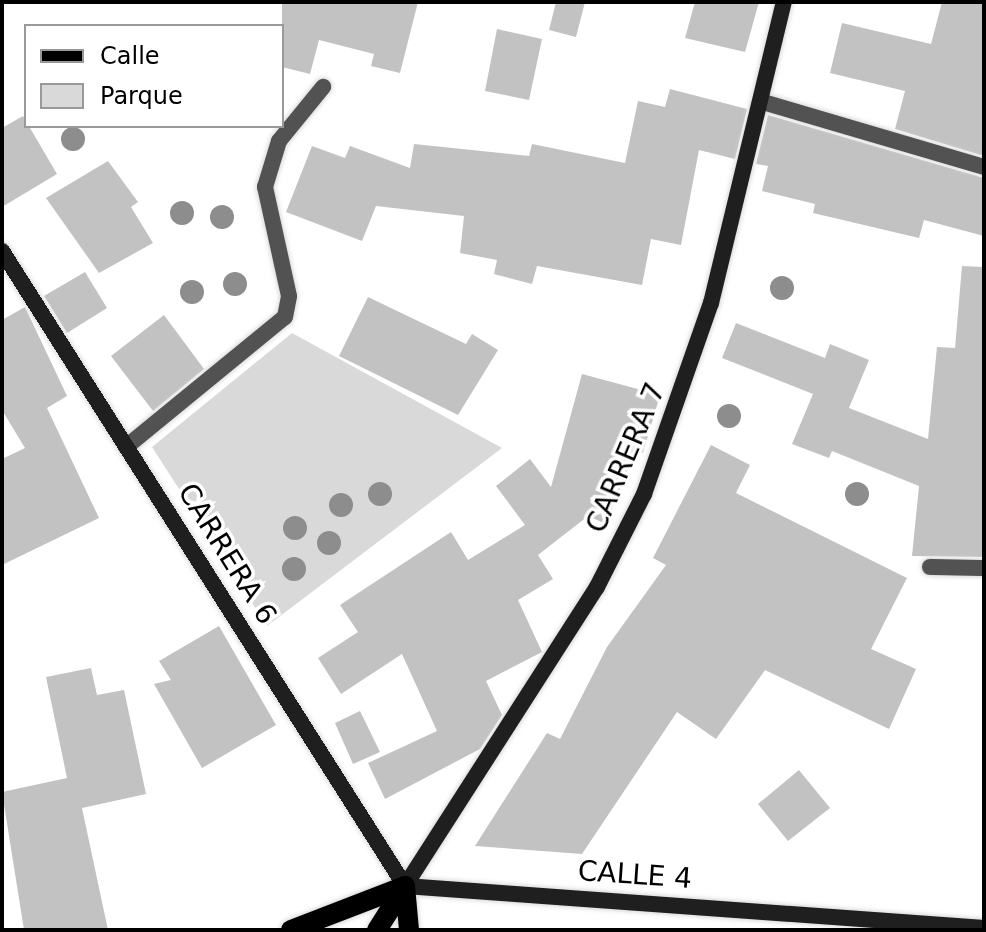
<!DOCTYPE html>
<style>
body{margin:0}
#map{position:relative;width:986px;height:932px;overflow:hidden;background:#fff;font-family:"DejaVu Sans",sans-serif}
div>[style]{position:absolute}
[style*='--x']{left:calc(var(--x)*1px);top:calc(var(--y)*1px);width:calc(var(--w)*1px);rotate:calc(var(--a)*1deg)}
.green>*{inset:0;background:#d9d9d9}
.building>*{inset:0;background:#c2c2c2}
.roads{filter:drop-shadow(0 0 2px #dbdbdb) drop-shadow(0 0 2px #dbdbdb)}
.street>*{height:16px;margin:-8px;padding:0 8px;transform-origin:8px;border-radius:8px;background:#525252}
.secondary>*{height:16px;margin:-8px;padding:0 8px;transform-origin:8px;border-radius:8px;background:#1f1f1f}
.primary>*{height:20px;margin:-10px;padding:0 10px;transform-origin:10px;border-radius:10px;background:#000}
.trees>*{width:24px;height:24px;margin:-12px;border-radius:50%;background:#8d8d8d}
span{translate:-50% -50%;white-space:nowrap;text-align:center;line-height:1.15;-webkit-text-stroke:7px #fff;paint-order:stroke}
.street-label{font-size:28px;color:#000}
.frame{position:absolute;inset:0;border:4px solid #000;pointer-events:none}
.legend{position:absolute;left:24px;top:24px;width:260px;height:104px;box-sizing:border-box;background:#fff;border:2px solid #999;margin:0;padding:10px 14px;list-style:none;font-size:24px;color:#000}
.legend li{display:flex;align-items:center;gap:16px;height:40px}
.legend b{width:40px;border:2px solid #999}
</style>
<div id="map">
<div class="green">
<div style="clip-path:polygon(292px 333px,502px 448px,267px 626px,152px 447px)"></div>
</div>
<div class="building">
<div style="clip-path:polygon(282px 2px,418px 2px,400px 73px,371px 66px,374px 54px,319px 40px,310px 74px,282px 67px)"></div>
<div style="clip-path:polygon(556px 2px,585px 2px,576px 37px,549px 30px)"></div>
<div style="clip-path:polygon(695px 2px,759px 2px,745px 52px,685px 38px)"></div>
<div style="clip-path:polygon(942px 2px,984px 2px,984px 156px,895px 129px,905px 91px,830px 73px,842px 23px,931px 44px)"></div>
<div style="clip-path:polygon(497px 29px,542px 39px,529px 100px,485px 91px)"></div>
<div style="clip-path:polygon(670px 89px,747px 109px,735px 159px,699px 150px,681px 245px,651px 239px,642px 285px,537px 266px,532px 284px,494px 274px,497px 260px,460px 253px,464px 216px,376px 206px,362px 241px,286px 212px,312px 146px,345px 158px,350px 146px,410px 168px,414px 144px,529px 156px,532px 144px,625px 163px,638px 101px,665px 107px)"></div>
<div style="clip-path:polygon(768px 115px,984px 178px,984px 236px,924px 220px,919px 238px,813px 213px,815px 204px,762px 191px,768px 166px,756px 164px)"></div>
<div style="clip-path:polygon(23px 116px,57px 174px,2px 207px,2px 128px)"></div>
<div style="clip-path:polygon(108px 161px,138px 202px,131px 207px,153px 243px,99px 273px,46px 198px)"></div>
<div style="clip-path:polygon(962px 266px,984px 267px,983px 557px,912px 556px,919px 486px,832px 451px,829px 458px,792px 444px,813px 394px,722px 358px,736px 323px,825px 358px,830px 344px,869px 360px,849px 408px,928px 439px,937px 347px,955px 348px)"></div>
<div style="clip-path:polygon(85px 272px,107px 308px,67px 333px,44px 296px)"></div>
<div style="clip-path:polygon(368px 297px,466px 344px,472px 334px,498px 350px,458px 415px,339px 356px)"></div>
<div style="clip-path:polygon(25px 307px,67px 396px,47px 408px,99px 518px,2px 565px,2px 459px,25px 448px,2px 410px,2px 320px)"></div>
<div style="clip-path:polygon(164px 315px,204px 369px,153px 411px,111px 356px)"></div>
<div style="clip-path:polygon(582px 374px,660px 395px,643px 453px,635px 451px,606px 524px,588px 516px,538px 555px,553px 579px,518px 600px,542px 652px,486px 681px,502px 715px,480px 749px,385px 799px,368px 763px,437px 731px,402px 654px,341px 694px,318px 658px,358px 632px,340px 605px,451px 532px,468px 560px,525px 525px,496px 486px,530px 459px,551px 487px)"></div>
<div style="clip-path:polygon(711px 445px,750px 465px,736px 493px,907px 578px,871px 649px,916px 669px,889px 729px,765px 670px,716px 739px,677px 712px,582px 854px,475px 846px,547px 733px,560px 739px,607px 647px,666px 565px,653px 558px)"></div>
<div style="clip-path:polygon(219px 626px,276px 725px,202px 768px,154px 684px,171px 680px,159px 661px)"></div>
<div style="clip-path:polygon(91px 668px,97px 695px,124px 690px,146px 794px,82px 808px,108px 930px,24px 930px,2px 792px,67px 778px,46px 677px)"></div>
<div style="clip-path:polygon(360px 711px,380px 752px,353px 764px,335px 723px)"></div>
<div style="clip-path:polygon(799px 770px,830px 808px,788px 841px,758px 804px)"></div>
</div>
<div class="roads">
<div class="street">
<div style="--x:763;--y:102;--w:230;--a:16.4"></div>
<div style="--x:126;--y:447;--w:205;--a:-39.3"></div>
<div style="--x:285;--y:317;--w:21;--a:-79"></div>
<div style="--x:289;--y:296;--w:112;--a:-102.4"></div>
<div style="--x:265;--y:187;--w:48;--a:-73.1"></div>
<div style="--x:279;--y:141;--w:70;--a:-50.8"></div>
<div style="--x:930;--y:567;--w:54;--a:1.1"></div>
</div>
<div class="secondary">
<div style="--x:2;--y:251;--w:752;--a:57.6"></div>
<div style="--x:405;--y:886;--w:355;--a:-57.3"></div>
<div style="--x:597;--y:587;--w:104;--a:-63.2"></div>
<div style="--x:644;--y:494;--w:202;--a:-70.7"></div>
<div style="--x:711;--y:303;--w:310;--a:-76.4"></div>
<div style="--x:405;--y:886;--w:581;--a:4.15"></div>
</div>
<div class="primary">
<div style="--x:405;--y:886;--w:44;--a:84.8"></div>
<div style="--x:291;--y:930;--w:122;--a:-21.1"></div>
<div style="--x:377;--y:930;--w:52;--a:-57.5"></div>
</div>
</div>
<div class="trees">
<div style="left:73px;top:139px"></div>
<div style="left:182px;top:213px"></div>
<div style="left:222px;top:217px"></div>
<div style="left:235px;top:284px"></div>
<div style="left:782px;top:288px"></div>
<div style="left:192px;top:292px"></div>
<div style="left:729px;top:416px"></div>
<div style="left:380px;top:494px"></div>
<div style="left:857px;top:494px"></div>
<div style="left:341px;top:505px"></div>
<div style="left:295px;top:528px"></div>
<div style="left:329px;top:543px"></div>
<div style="left:294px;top:569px"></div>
</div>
<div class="street-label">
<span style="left:626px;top:458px;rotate:-67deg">CARRERA 7</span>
<span style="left:227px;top:554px;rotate:58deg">CARRERA 6</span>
<span style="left:635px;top:875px;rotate:4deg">CALLE 4</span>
</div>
<div class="frame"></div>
<ul class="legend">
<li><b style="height:10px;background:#000"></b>Calle</li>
<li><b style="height:22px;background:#d9d9d9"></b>Parque</li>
</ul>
</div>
